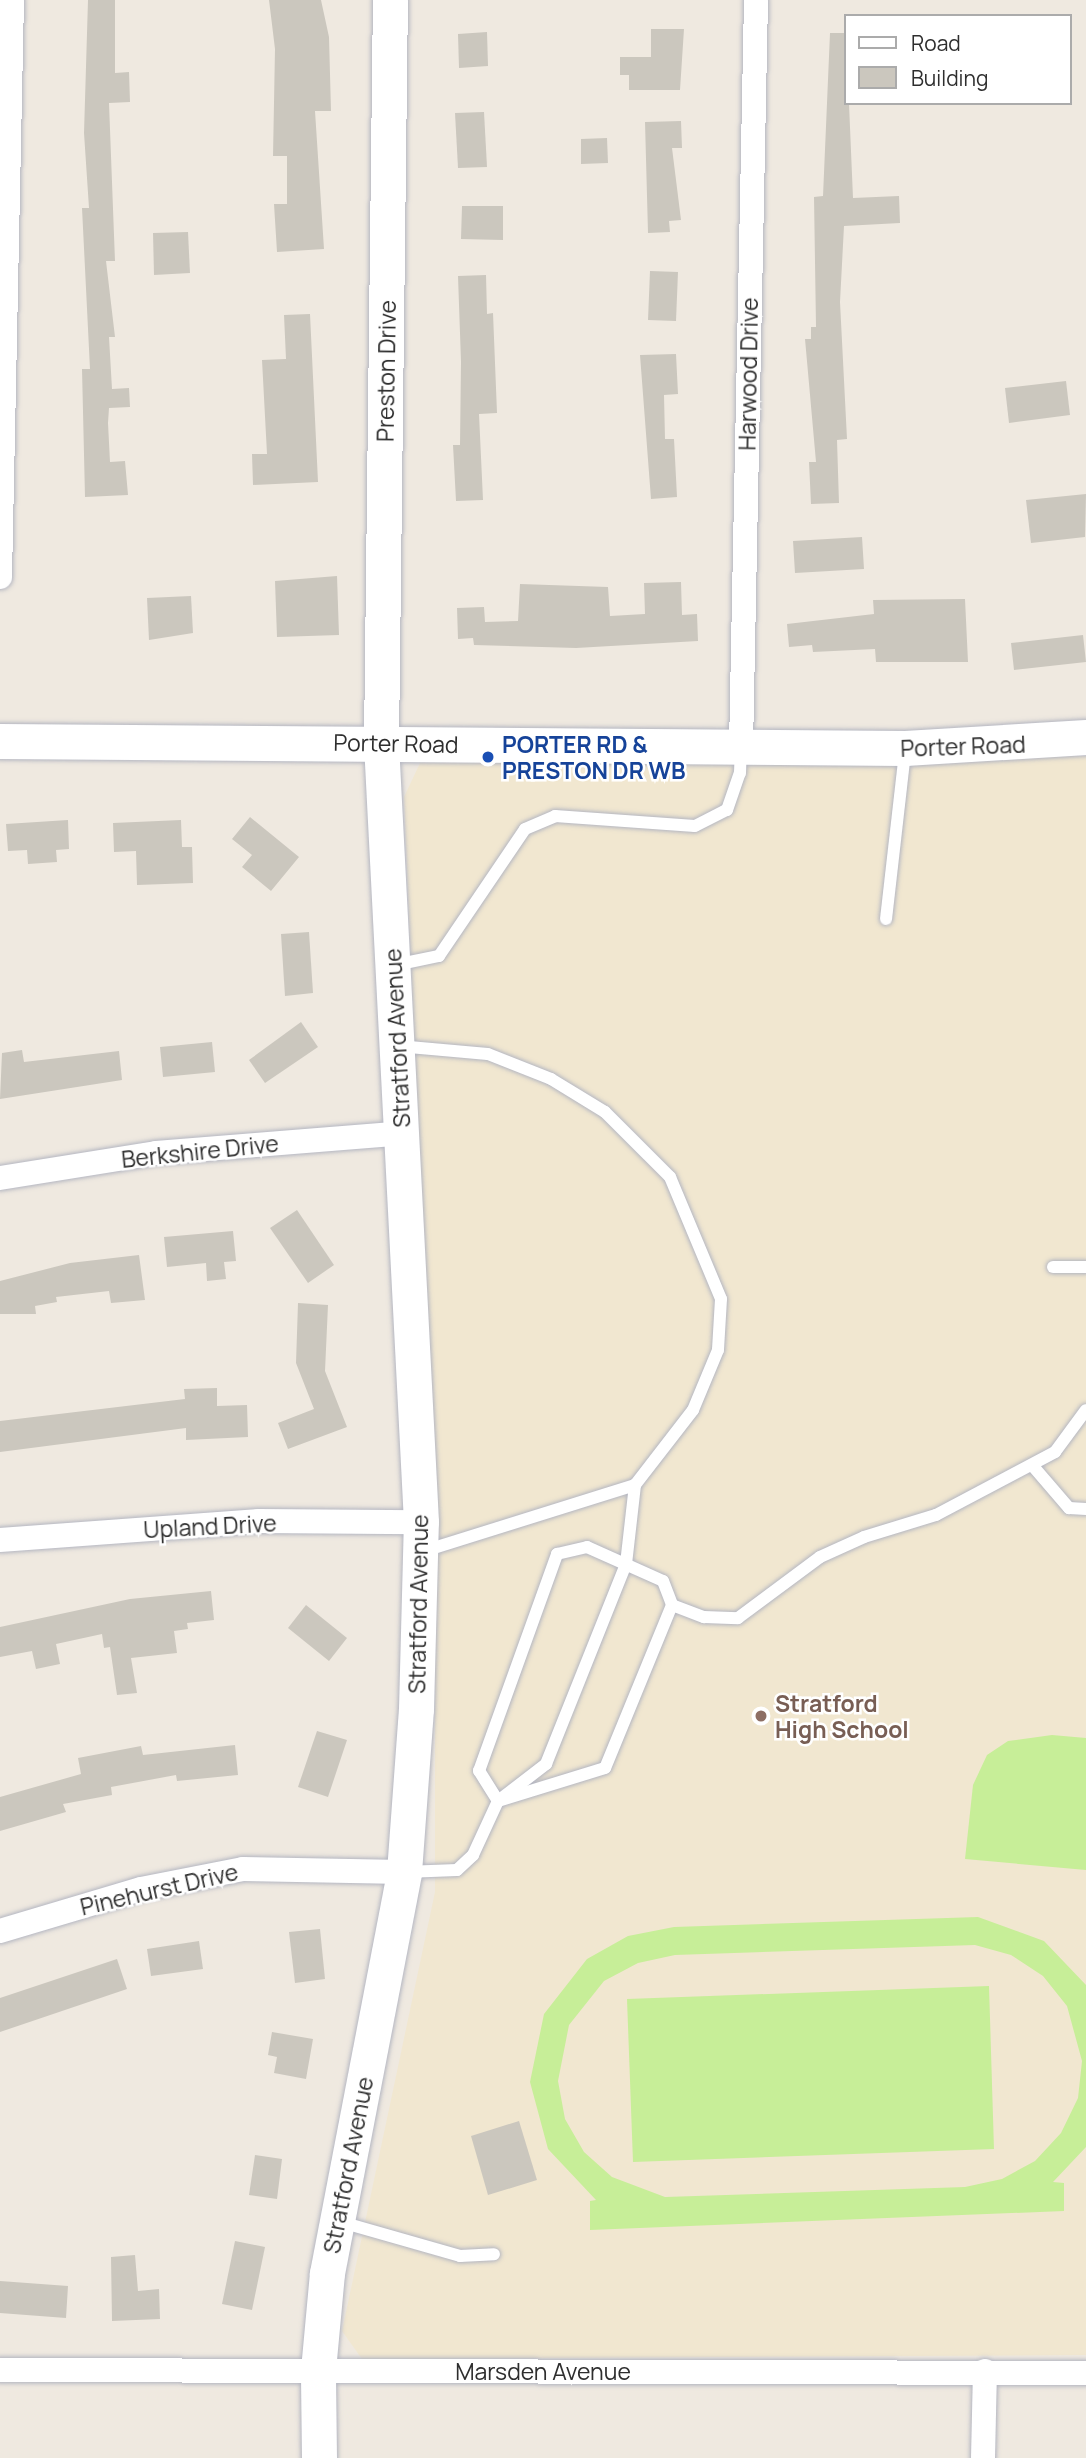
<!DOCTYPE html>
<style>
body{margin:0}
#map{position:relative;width:1086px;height:2458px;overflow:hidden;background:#efe9e0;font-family:Manrope,sans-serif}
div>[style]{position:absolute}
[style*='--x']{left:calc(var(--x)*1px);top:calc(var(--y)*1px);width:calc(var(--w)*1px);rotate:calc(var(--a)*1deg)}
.education>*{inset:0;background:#f1e7d0}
.pitch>*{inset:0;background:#c7ee98}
.building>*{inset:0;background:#cbc7be}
.roads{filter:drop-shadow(0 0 2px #b4b6c1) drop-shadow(0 0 2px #b4b6c1)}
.lane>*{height:12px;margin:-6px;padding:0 6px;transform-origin:6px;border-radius:6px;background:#fff}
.street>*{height:24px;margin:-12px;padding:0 12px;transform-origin:12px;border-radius:12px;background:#fff}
.secondary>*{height:35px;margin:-17.5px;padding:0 17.5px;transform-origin:17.5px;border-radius:17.5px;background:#fff}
.dots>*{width:19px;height:19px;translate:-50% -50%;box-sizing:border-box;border:4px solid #fff;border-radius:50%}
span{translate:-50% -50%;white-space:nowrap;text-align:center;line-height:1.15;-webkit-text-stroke:5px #fff;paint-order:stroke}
.street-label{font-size:23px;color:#2e2e2e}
.transit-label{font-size:23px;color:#164399;font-weight:700}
.left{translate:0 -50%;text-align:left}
.education-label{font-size:23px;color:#785e54;font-weight:700}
.legend{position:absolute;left:844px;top:14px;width:228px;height:91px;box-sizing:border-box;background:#fff;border:2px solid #ababab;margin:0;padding:9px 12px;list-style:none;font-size:21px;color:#2e2e2e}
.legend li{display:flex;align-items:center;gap:14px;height:35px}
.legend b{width:35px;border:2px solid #ababab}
</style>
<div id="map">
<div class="education">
<div style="clip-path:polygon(1086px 756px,1086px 2355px,362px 2359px,342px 2331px,435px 1892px,435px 1540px,404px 797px,421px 761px)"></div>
</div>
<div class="pitch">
<div style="clip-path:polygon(1052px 1735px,1086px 1738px,1086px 1870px,965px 1859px,973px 1785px,987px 1755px,1008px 1741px)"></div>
<div style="clip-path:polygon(evenodd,978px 1917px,1044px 1941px,1086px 1985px,1086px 2147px,1053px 2182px,1064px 2183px,1064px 2211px,590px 2230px,590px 2201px,596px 2200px,548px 2149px,530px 2082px,544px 2014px,587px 1959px,628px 1936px,674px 1927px,978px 1917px,975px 1945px,1011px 1955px,1043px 1976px,1067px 2006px,1082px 2061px,1078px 2098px,1061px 2133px,1035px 2161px,1002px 2179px,965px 2187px,665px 2197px,612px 2177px,584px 2152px,565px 2119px,558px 2081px,569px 2025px,604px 1981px,638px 1963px,675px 1955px,975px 1945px)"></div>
<div style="clip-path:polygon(989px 1986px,994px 2149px,633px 2162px,627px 1999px)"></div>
</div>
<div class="building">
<div style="clip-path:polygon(88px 0,115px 0,115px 73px,129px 72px,130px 102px,109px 103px,115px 261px,106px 261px,115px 337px,109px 337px,112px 389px,129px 388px,130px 407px,109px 408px,108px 423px,110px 462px,125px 461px,128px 495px,85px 497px,82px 369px,90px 369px,82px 208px,89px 208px,84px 133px)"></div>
<div style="clip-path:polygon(269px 0,321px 0,329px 37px,331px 111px,315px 111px,324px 249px,277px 252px,274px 204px,287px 204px,287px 156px,273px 156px,275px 49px)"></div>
<div style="clip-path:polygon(651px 29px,684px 29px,680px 90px,629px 90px,629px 75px,620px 75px,620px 57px,651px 57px)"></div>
<div style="clip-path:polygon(487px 32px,488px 66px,459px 68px,458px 34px)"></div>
<div style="clip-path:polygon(830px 33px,846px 33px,853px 198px,899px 196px,900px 223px,844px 226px,840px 302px,847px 439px,837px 440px,839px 503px,811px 504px,809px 462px,816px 462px,805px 339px,811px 339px,811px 327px,816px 327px,814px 197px,823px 196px)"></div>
<div style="clip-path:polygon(484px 112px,487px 167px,458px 168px,455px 113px)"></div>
<div style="clip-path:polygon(681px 121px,682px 148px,672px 148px,681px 220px,669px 221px,670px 232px,648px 233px,645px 122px)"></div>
<div style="clip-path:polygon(607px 138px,608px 163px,581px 164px,581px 139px)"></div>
<div style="clip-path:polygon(462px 206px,503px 206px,503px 240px,461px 239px)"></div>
<div style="clip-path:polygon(188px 232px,190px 273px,154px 275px,153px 233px)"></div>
<div style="clip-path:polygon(650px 271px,678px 272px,676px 321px,648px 320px)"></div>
<div style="clip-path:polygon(486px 275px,487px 314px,493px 313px,497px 413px,479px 414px,483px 500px,456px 501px,453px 445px,460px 445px,461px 362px,458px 276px)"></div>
<div style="clip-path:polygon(310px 314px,318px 482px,253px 485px,252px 454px,267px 454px,262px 360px,286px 359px,284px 315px)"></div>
<div style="clip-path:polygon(676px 354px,678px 394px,664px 395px,665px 439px,674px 439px,677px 497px,651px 499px,640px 355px)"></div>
<div style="clip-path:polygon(1066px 381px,1070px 415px,1009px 423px,1005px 388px)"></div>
<div style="clip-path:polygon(1086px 494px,1085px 537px,1031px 543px,1026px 500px)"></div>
<div style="clip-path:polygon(862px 537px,864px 569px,795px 573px,793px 541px)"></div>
<div style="clip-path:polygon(337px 576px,339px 635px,277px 637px,275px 581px)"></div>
<div style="clip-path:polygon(681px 582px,682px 615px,697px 614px,698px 641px,576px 648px,474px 645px,473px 638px,458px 639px,457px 608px,484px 607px,485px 622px,518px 621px,520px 584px,608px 587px,610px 616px,645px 614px,644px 583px)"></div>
<div style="clip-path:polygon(191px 596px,193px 633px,149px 640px,147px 598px)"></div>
<div style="clip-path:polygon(965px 599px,968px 662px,876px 662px,875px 649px,813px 652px,812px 645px,789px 647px,787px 624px,874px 614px,873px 600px)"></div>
<div style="clip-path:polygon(1083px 635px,1086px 662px,1014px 670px,1011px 643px)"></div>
<div style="clip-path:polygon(250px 817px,299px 857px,271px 891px,242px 867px,252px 855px,232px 839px)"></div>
<div style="clip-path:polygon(68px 820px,69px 849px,56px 850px,57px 862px,28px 864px,27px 850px,8px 851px,6px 824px)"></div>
<div style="clip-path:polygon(181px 820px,182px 847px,192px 847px,193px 883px,137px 885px,136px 851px,114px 852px,113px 823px)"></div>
<div style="clip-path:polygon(309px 932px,313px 993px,285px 996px,281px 934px)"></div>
<div style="clip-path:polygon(301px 1022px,318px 1047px,265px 1083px,249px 1060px)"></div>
<div style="clip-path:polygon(212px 1042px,215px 1072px,163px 1077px,160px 1047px)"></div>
<div style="clip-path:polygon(22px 1050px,24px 1062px,119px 1051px,122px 1080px,0 1099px,2px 1053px)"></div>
<div style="clip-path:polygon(297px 1210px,334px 1265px,308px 1283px,270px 1228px)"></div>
<div style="clip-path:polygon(233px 1231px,236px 1261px,224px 1262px,226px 1279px,207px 1281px,206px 1263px,167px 1267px,164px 1237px)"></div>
<div style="clip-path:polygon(139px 1255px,145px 1300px,111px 1303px,109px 1291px,56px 1297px,57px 1302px,35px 1306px,36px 1314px,0 1314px,0 1281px,70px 1263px)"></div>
<div style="clip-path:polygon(298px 1303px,328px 1305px,325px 1371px,347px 1427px,288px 1449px,278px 1423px,314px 1409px,296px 1363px)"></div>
<div style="clip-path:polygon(217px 1388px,217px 1406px,247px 1405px,248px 1437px,186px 1440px,186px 1428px,0 1452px,0 1421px,185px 1399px,184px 1389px)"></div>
<div style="clip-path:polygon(211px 1591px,214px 1620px,187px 1623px,188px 1629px,174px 1631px,177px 1653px,131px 1658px,137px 1693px,117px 1695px,110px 1647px,104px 1648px,102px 1634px,56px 1644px,60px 1664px,36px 1669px,32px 1651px,0 1657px,0 1627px,130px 1599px)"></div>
<div style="clip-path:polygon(306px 1605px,347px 1638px,329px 1661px,288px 1628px)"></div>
<div style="clip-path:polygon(317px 1731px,347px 1740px,328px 1797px,298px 1787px)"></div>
<div style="clip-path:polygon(235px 1745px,238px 1775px,177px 1781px,176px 1775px,111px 1787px,112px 1795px,63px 1804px,66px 1812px,0 1831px,0 1797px,81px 1774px,78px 1758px,141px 1746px,143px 1755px)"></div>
<div style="clip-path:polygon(320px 1929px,325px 1979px,295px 1983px,289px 1932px)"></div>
<div style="clip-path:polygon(199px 1941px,203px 1969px,151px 1976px,147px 1949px)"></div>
<div style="clip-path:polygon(117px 1959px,127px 1989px,0 2032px,0 1998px)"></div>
<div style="clip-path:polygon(272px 2032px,313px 2039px,306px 2079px,274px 2073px,277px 2057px,268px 2055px)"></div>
<div style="clip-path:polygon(519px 2121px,537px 2180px,488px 2195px,471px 2136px)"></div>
<div style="clip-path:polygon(255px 2155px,282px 2159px,277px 2199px,249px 2195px)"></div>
<div style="clip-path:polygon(235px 2241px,265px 2247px,252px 2310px,222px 2304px)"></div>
<div style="clip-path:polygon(135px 2255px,138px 2291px,159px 2289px,160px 2319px,112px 2321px,111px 2257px)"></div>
<div style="clip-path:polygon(0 2281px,68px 2286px,66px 2318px,0 2313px)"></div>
</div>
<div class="roads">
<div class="lane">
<div style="--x:886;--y:919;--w:168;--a:-83.5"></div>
<div style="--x:395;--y:965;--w:45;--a:-11.6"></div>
<div style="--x:439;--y:956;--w:153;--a:-55.9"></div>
<div style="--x:525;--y:829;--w:33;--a:-23"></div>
<div style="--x:555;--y:816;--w:140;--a:4.1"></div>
<div style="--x:695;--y:826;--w:36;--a:-27"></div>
<div style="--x:727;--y:810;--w:39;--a:-71"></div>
<div style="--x:740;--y:773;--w:25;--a:-88"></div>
<div style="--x:398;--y:1046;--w:90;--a:5.1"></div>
<div style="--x:488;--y:1054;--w:68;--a:21.6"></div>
<div style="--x:551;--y:1079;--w:63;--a:31.4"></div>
<div style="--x:605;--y:1112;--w:92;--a:45"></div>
<div style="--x:670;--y:1177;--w:132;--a:67.3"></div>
<div style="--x:721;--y:1299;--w:51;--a:93.4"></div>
<div style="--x:718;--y:1350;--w:65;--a:112.6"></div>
<div style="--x:693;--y:1410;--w:95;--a:127.7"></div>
<div style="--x:635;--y:1485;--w:221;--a:162.6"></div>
<div style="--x:1053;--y:1267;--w:33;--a:0"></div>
<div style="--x:1032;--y:1465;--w:57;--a:49.3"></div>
<div style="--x:1069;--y:1508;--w:17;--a:3"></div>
<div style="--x:587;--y:1547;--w:83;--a:24.1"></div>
<div style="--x:663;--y:1581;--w:26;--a:69"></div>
<div style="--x:672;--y:1605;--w:176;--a:112.3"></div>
<div style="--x:605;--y:1768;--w:112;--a:162.9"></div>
<div style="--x:498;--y:1801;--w:36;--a:-122"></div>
<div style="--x:479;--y:1771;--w:231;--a:-70.2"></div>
<div style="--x:557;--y:1554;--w:31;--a:-13"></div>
<div style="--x:672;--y:1605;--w:34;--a:21"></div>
<div style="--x:704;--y:1617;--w:34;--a:2"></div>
<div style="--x:738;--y:1618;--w:102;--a:-36.6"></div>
<div style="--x:820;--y:1557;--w:48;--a:-24.4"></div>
<div style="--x:864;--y:1537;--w:75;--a:-17"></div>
<div style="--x:936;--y:1515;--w:135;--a:-27.9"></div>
<div style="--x:1055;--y:1452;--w:52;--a:-53.6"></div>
<div style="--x:405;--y:1872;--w:52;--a:-2.2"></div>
<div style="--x:457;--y:1870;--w:22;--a:-43"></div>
<div style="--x:473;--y:1855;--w:60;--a:-65.2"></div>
<div style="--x:498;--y:1801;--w:61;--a:-37.6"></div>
<div style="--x:546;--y:1764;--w:215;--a:-68.2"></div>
<div style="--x:626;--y:1564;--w:80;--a:-83.5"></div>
<div style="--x:341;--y:2222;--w:124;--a:15.9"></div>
<div style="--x:460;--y:2256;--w:34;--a:-3"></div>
</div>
<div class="street">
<div style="--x:0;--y:577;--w:577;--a:-88.81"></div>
<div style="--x:741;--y:747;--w:747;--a:-88.85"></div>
<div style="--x:0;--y:1178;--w:158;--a:-9.1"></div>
<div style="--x:156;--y:1153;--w:247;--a:-4.6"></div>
<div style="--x:0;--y:1540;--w:260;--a:-4.2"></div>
<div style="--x:259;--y:1521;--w:162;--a:0.4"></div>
<div style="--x:0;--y:1931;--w:147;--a:-16.6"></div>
<div style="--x:141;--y:1889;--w:104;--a:-11.1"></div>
<div style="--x:243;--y:1869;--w:161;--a:1.1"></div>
<div style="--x:0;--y:2370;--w:1086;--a:0.16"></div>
<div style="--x:983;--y:2458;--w:87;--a:-88.7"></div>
</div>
<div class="secondary">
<div style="--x:0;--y:741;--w:905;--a:0.44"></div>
<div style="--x:905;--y:748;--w:181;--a:-3.5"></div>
<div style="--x:319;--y:2458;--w:88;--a:-90.7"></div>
<div style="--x:318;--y:2370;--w:97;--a:-84.7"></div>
<div style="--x:327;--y:2273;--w:408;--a:-79.1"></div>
<div style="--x:404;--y:1872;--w:163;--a:-85.8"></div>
<div style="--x:416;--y:1709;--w:187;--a:-88.5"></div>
<div style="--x:421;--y:1522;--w:781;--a:-92.94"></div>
<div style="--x:381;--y:742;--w:742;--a:-89.31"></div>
</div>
</div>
<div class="dots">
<div style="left:488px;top:757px;background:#1a4fb4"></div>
<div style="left:761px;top:1716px;background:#8d6e63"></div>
</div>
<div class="street-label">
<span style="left:386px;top:371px;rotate:-89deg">Preston Drive</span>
<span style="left:748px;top:374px;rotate:-89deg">Harwood Drive</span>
<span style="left:396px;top:743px;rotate:1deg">Porter Road</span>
<span style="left:963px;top:746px;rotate:-2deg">Porter Road</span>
<span style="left:397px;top:1038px;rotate:-93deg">Stratford Avenue</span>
<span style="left:200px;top:1151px;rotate:-6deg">Berkshire Drive</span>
<span style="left:210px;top:1526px;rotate:-3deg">Upland Drive</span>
<span style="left:418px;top:1604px;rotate:-89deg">Stratford Avenue</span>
<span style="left:159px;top:1889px;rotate:-13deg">Pinehurst Drive</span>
<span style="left:348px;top:2165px;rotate:-79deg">Stratford Avenue</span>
<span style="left:543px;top:2371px">Marsden Avenue</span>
</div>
<div class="transit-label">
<span class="left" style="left:502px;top:757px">PORTER RD &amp;<br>PRESTON DR WB</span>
</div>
<div class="education-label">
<span class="left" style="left:775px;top:1716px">Stratford<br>High School</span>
</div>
<ul class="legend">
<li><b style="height:9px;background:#fff"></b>Road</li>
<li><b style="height:19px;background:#cbc7be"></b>Building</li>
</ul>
</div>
